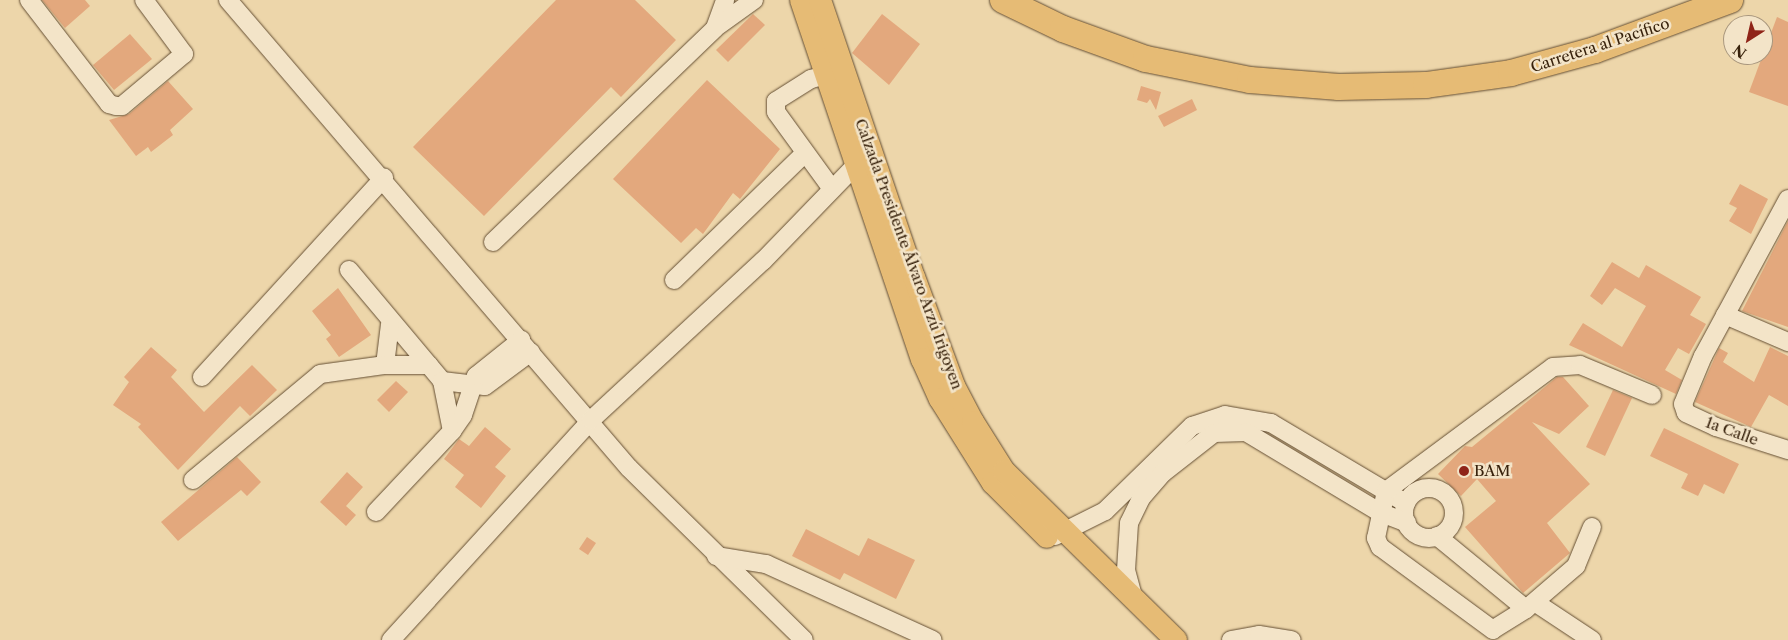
<!DOCTYPE html>
<meta charset="utf-8">
<style>
body{margin:0}
#map{position:relative;width:1788px;height:640px;overflow:hidden;background:#edd6aa;font-family:"Libre Caslon Text",serif}
div>[style]{position:absolute}
[style*='--x']{left:calc(var(--x)*1px);top:calc(var(--y)*1px);width:calc(var(--w)*1px);rotate:calc(var(--a)*1deg)}
.building>*{inset:0;background:#e3a87d}
.roads{filter:drop-shadow(0 0 1px #654f34) drop-shadow(0 0 1px #654f34)}
.minor>*{height:18px;margin:-9px;padding:0 9px;transform-origin:9px;border-radius:9px;background:#f3e4c8}
.minor>.ring{margin:-9px;padding:0;box-sizing:content-box;background:none;border:18px solid #f3e4c8;border-radius:50%}
.major>*{height:22px;margin:-11px;padding:0 11px;transform-origin:11px;border-radius:11px;background:#e6bb75}
.highway>*{height:26px;margin:-13px;padding:0 13px;transform-origin:13px;border-radius:13px;background:#e6bb75}
.dots>*{width:14px;height:14px;translate:-50% -50%;box-sizing:border-box;border:2px solid #f3e4c8;border-radius:50%}
span{translate:-50% -50%;white-space:nowrap;text-align:center;line-height:1.15;-webkit-text-stroke:5px #f3e4c8;paint-order:stroke}
.street-label{font-size:15px;color:#38220c}
.poi-label{font-size:15px;color:#38220c}
.left{translate:0 -50%;text-align:left}
.north{position:absolute;left:1723px;top:15px;width:50px;height:50px;box-sizing:border-box;background:#f3e4c8;border:1px solid #a8967d;border-radius:50%;rotate:215deg;font-size:14px;font-weight:700;line-height:20px;text-align:center;color:#38220c}
.north::after{content:'';display:block;margin:auto;width:18px;height:22px;background:#8f2418;clip-path:polygon(50% 0,100% 100%,50% 72%,0 100%)}
</style>
<div id="map">
<div class="building">
<div style="clip-path:polygon(42px 0,85px 0,90px 6px,65px 28px)"></div>
<div style="clip-path:polygon(556px 0,635px 0,676px 40px,621px 97px,611px 87px,484px 216px,413px 147px)"></div>
<div style="clip-path:polygon(753px 14px,765px 25px,728px 62px,716px 50px)"></div>
<div style="clip-path:polygon(882px 14px,920px 44px,889px 85px,852px 53px)"></div>
<div style="clip-path:polygon(1777px 17px,1788px 22px,1788px 106px,1749px 92px)"></div>
<div style="clip-path:polygon(130px 34px,152px 59px,114px 90px,93px 65px)"></div>
<div style="clip-path:polygon(707px 80px,780px 149px,740px 199px,733px 193px,703px 234px,696px 228px,681px 243px,613px 179px)"></div>
<div style="clip-path:polygon(168px 81px,193px 109px,170px 130px,173px 135px,151px 152px,148px 147px,136px 156px,109px 120px,129px 114px)"></div>
<div style="clip-path:polygon(1141px 86px,1161px 92px,1156px 110px,1150px 99px,1147px 103px,1137px 100px)"></div>
<div style="clip-path:polygon(1192px 99px,1197px 110px,1164px 127px,1158px 116px)"></div>
<div style="clip-path:polygon(1740px 184px,1768px 199px,1751px 234px,1729px 221px,1737px 208px,1729px 204px)"></div>
<div style="clip-path:polygon(1788px 221px,1788px 327px,1742px 311px)"></div>
<div style="clip-path:polygon(1612px 262px,1639px 278px,1646px 265px,1701px 297px,1690px 315px,1706px 324px,1689px 354px,1678px 348px,1665px 370px,1682px 380px,1676px 394px,1569px 345px,1583px 323px,1622px 347px,1646px 306px,1615px 288px,1602px 305px,1590px 296px)"></div>
<div style="clip-path:polygon(338px 288px,371px 335px,339px 357px,326px 339px,331px 335px,312px 311px)"></div>
<div style="clip-path:polygon(151px 347px,177px 370px,171px 377px,204px 412px,252px 365px,277px 390px,250px 416px,240px 406px,178px 470px,138px 427px,141px 424px,113px 405px,129px 382px,124px 377px)"></div>
<div style="clip-path:polygon(1770px 347px,1788px 356px,1788px 406px,1769px 395px,1751px 427px,1695px 402px,1719px 348px,1728px 353px,1723px 362px,1754px 382px)"></div>
<div style="clip-path:polygon(1557px 377px,1563px 377px,1589px 406px,1559px 434px,1532px 422px,1590px 484px,1547px 523px,1570px 553px,1523px 593px,1465px 527px,1496px 501px,1477px 479px,1461px 496px,1438px 474px,1465px 446px,1472px 447px)"></div>
<div style="clip-path:polygon(396px 381px,408px 392px,389px 412px,377px 400px)"></div>
<div style="clip-path:polygon(1613px 390px,1632px 398px,1605px 456px,1586px 447px)"></div>
<div style="clip-path:polygon(485px 427px,511px 449px,495px 467px,506px 476px,481px 508px,455px 487px,464px 475px,444px 459px,459px 439px,469px 446px)"></div>
<div style="clip-path:polygon(1664px 428px,1739px 464px,1724px 494px,1704px 484px,1698px 496px,1681px 488px,1688px 474px,1650px 456px)"></div>
<div style="clip-path:polygon(237px 457px,261px 482px,247px 496px,241px 490px,178px 541px,161px 522px)"></div>
<div style="clip-path:polygon(347px 472px,363px 487px,346px 506px,356px 515px,346px 526px,320px 502px)"></div>
<div style="clip-path:polygon(806px 529px,859px 556px,868px 538px,915px 560px,896px 599px,844px 573px,840px 580px,792px 556px)"></div>
<div style="clip-path:polygon(587px 537px,596px 543px,588px 555px,579px 549px)"></div>
</div>
<div class="roads">
<div class="minor">
<div style="--x:29;--y:0;--w:131;--a:52.4"></div>
<div style="--x:109;--y:104;--w:7;--a:16"></div>
<div style="--x:116;--y:106;--w:6;--a:0"></div>
<div style="--x:122;--y:106;--w:81;--a:-40"></div>
<div style="--x:184;--y:54;--w:67;--a:-126.5"></div>
<div style="--x:228;--y:0;--w:616;--a:49.41"></div>
<div style="--x:629;--y:468;--w:245;--a:44.5"></div>
<div style="--x:715;--y:28;--w:30;--a:-70"></div>
<div style="--x:832;--y:189;--w:95;--a:-126"></div>
<div style="--x:776;--y:112;--w:11;--a:-90"></div>
<div style="--x:776;--y:101;--w:41;--a:-32.2"></div>
<div style="--x:811;--y:79;--w:27;--a:-15"></div>
<div style="--x:1788;--y:199;--w:179;--a:118.4"></div>
<div style="--x:1703;--y:356;--w:52;--a:112.6"></div>
<div style="--x:1683;--y:404;--w:9;--a:72"></div>
<div style="--x:1686;--y:413;--w:33;--a:25"></div>
<div style="--x:1716;--y:427;--w:76;--a:17.7"></div>
<div style="--x:493;--y:242;--w:308;--a:-43.9"></div>
<div style="--x:715;--y:28;--w:48;--a:-35.7"></div>
<div style="--x:349;--y:270;--w:145;--a:50"></div>
<div style="--x:442;--y:381;--w:51;--a:78.7"></div>
<div style="--x:674;--y:280;--w:181;--a:-44.1"></div>
<div style="--x:1725;--y:315;--w:69;--a:23.2"></div>
<div style="--x:385;--y:365;--w:41;--a:-83"></div>
<div style="--x:202;--y:377;--w:270;--a:-47.6"></div>
<div style="--x:442;--y:381;--w:43;--a:6.6"></div>
<div style="--x:485;--y:386;--w:57;--a:-36.5"></div>
<div style="--x:193;--y:480;--w:165;--a:-39.8"></div>
<div style="--x:320;--y:374;--w:66;--a:-7.9"></div>
<div style="--x:385;--y:365;--w:44;--a:0"></div>
<div class="ring" style="left:1404px;top:488px;width:32px;height:32px"></div>
<div style="--x:376;--y:512;--w:111;--a:-46.8"></div>
<div style="--x:452;--y:431;--w:19;--a:-55"></div>
<div style="--x:463;--y:415;--w:41;--a:-71.6"></div>
<div style="--x:476;--y:376;--w:58;--a:-38.7"></div>
<div style="--x:1055;--y:536;--w:56;--a:-26.6"></div>
<div style="--x:1105;--y:511;--w:122;--a:-44.3"></div>
<div style="--x:1192;--y:426;--w:35;--a:-18"></div>
<div style="--x:1225;--y:415;--w:47;--a:9.9"></div>
<div style="--x:1271;--y:423;--w:157;--a:30.7"></div>
<div style="--x:1437;--y:536;--w:115;--a:39.4"></div>
<div style="--x:1526;--y:609;--w:66;--a:-40.7"></div>
<div style="--x:1576;--y:566;--w:42;--a:-67.7"></div>
<div style="--x:716;--y:556;--w:51;--a:9.1"></div>
<div style="--x:766;--y:564;--w:183;--a:24.5"></div>
<div style="--x:1134;--y:600;--w:31;--a:-105"></div>
<div style="--x:1126;--y:570;--w:47;--a:-86.3"></div>
<div style="--x:1129;--y:523;--w:28;--a:-64"></div>
<div style="--x:1141;--y:498;--w:33;--a:-49"></div>
<div style="--x:1163;--y:473;--w:65;--a:-38.1"></div>
<div style="--x:1214;--y:433;--w:32;--a:-2"></div>
<div style="--x:1246;--y:432;--w:155;--a:31"></div>
<div style="--x:1379;--y:512;--w:30;--a:21"></div>
<div style="--x:1536;--y:603;--w:67;--a:33.5"></div>
<div style="--x:1526;--y:609;--w:39;--a:148"></div>
<div style="--x:1493;--y:630;--w:140;--a:-143.7"></div>
<div style="--x:1380;--y:547;--w:10;--a:-114"></div>
<div style="--x:1376;--y:538;--w:48;--a:-78"></div>
<div style="--x:1386;--y:491;--w:208;--a:-36.6"></div>
<div style="--x:1553;--y:367;--w:27;--a:-4"></div>
<div style="--x:1580;--y:365;--w:78;--a:22.6"></div>
<div style="--x:391;--y:640;--w:297;--a:-47.7"></div>
<div style="--x:591;--y:420;--w:234;--a:-42.8"></div>
<div style="--x:763;--y:261;--w:135;--a:-45.9"></div>
<div style="--x:857;--y:164;--w:11;--a:-22"></div>
<div style="--x:1231;--y:640;--w:28;--a:-10"></div>
<div style="--x:1259;--y:635;--w:33;--a:9"></div>
</div>
<div class="major">
<div style="--x:801;--y:0;--w:379;--a:71.4"></div>
<div style="--x:922;--y:359;--w:44;--a:65.8"></div>
<div style="--x:940;--y:399;--w:99;--a:57.8"></div>
<div style="--x:993;--y:483;--w:76;--a:45"></div>
<div style="--x:820;--y:0;--w:293;--a:71.3"></div>
<div style="--x:914;--y:277;--w:116;--a:69.8"></div>
<div style="--x:954;--y:386;--w:41;--a:62.2"></div>
<div style="--x:973;--y:422;--w:58;--a:57.7"></div>
<div style="--x:1004;--y:471;--w:241;--a:44.5"></div>
</div>
<div class="highway">
<div style="--x:1003;--y:0;--w:67;--a:25.8"></div>
<div style="--x:1063;--y:29;--w:88;--a:19.9"></div>
<div style="--x:1146;--y:59;--w:106;--a:11.4"></div>
<div style="--x:1250;--y:80;--w:89;--a:4.5"></div>
<div style="--x:1339;--y:87;--w:87;--a:-1.3"></div>
<div style="--x:1426;--y:85;--w:86;--a:-8"></div>
<div style="--x:1511;--y:73;--w:87;--a:-15.3"></div>
<div style="--x:1595;--y:50;--w:144;--a:-20.3"></div>
</div>
</div>
<div class="dots">
<div style="left:1464px;top:471px;background:#8f2418"></div>
</div>
<div class="street-label">
<span style="left:1600px;top:45px;rotate:-18deg">Carretera al Pacífico</span>
<span style="left:909px;top:254px;rotate:70deg">Calzada Presidente Álvaro Arzú Irigoyen</span>
<span style="left:1732px;top:431px;rotate:20deg">1a Calle</span>
</div>
<div class="poi-label">
<span class="left" style="left:1474px;top:471px">BAM</span>
</div>
<div class="north">N</div>
</div>
